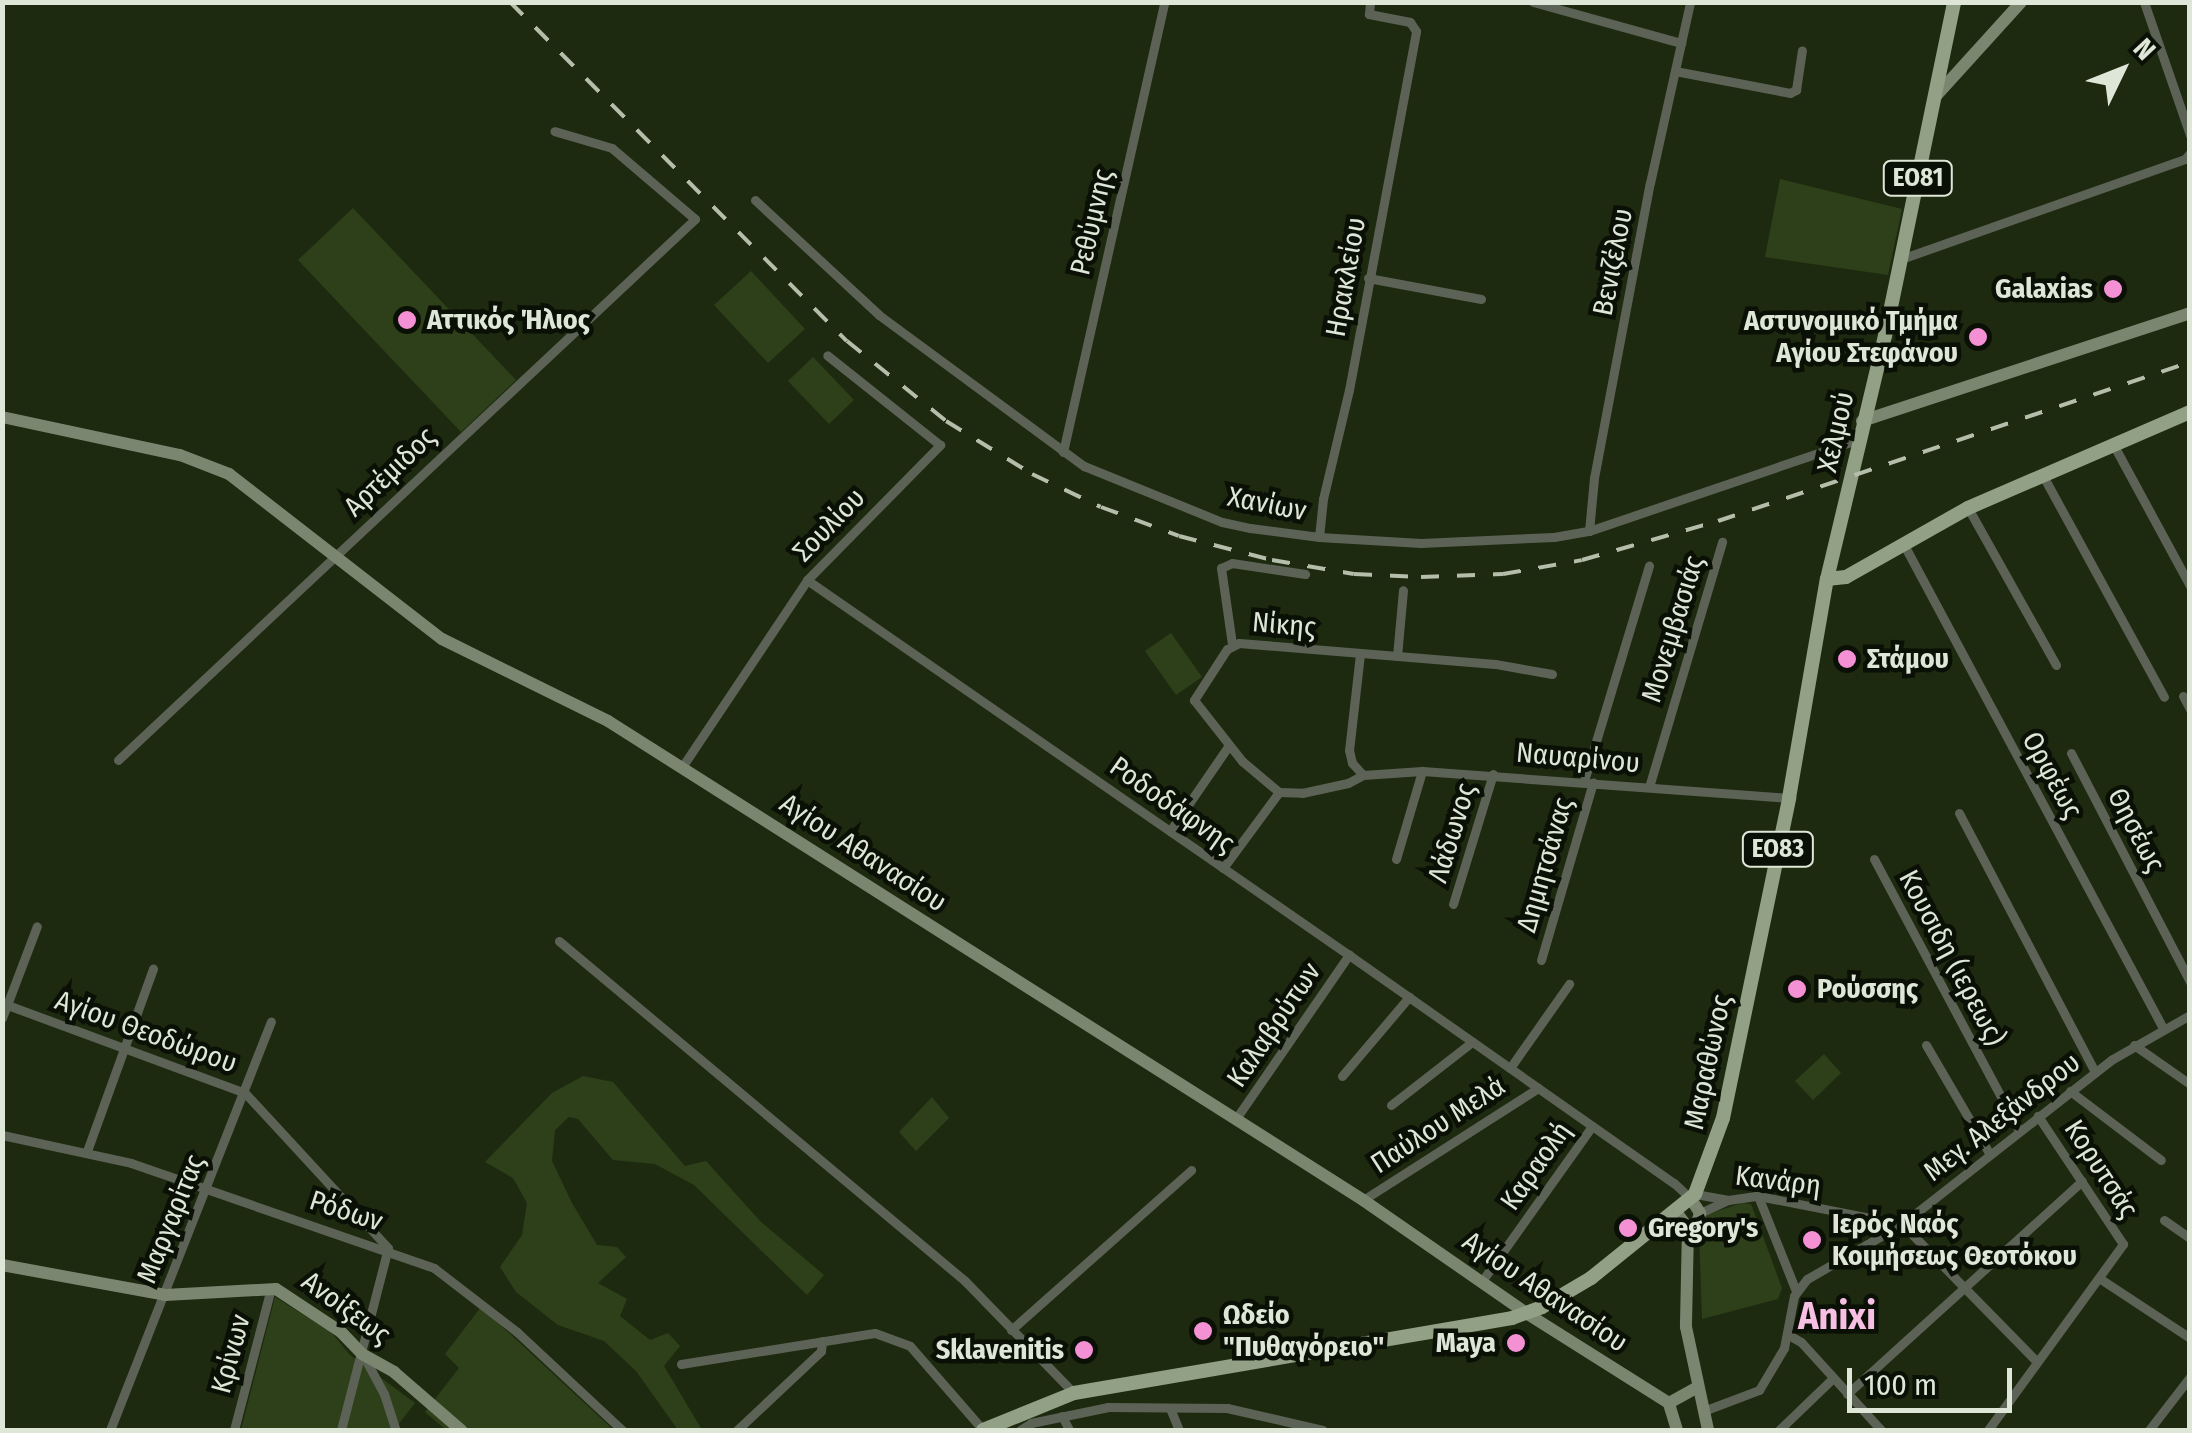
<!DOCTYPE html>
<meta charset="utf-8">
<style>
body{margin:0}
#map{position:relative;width:2192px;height:1433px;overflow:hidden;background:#1d2a0f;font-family:"Fira Sans Condensed",sans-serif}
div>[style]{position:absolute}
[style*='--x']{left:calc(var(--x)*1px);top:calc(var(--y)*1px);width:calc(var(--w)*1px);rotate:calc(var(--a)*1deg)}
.green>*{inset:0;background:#2e401a}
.street>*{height:9px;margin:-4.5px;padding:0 4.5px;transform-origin:4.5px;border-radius:4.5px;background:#5c6356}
.secondary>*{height:12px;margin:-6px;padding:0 6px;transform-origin:6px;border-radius:6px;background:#7b8671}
.primary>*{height:14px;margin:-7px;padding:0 7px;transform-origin:7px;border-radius:7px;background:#92a086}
.rail>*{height:4px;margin-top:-2px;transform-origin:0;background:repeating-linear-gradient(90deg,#b4beab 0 18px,transparent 0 36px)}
.dots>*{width:28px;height:28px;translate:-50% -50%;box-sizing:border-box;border:5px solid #0b1006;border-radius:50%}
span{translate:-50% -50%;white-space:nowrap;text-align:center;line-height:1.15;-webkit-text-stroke:9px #0b1006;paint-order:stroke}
.shield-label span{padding:2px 8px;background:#0b1006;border:2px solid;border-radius:8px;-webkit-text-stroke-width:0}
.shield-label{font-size:25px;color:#dee7d7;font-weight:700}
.street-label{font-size:28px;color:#dee7d7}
.poi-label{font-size:28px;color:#dee7d7;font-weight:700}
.right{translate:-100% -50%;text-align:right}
.left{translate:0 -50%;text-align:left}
.district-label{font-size:38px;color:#f7bfe3;font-weight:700}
.frame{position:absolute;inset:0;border:5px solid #dee7d7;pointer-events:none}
.north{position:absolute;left:2072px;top:20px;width:100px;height:100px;-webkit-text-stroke:8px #0b1006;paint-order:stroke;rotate:47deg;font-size:28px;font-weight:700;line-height:40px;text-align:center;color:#dee7d7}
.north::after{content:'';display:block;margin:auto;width:35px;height:45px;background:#dee7d7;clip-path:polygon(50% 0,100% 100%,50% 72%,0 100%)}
.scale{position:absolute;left:1847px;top:1368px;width:165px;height:45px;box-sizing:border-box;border:5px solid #dee7d7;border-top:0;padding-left:12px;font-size:30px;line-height:35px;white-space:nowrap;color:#dee7d7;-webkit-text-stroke:8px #0b1006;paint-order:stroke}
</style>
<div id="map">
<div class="green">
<div style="clip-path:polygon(1780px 179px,1902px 209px,1888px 275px,1765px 257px)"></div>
<div style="clip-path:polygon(353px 208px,516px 380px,461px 432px,298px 260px)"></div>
<div style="clip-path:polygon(751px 271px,805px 329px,768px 363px,714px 305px)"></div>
<div style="clip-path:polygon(813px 357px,854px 400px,829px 424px,788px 381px)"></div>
<div style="clip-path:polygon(1171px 633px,1202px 677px,1176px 695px,1145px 651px)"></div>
<div style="clip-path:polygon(1824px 1054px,1841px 1073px,1813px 1100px,1795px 1081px)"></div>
<div style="clip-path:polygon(583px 1076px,613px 1082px,685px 1166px,706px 1161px,761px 1222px,824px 1275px,807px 1295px,694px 1185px,655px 1164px,613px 1160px,578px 1119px,569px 1117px,555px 1130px,552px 1161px,572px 1203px,597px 1245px,617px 1247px,626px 1257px,598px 1283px,627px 1299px,620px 1316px,650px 1340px,668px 1333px,680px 1346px,664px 1366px,702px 1430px,678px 1430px,636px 1371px,604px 1341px,558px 1325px,516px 1292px,500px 1267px,522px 1235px,527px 1203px,513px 1178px,485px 1162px,552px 1093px)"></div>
<div style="clip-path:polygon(932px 1097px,949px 1118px,916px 1151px,899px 1132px)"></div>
<div style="clip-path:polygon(1742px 1203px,1751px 1204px,1782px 1288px,1778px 1299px,1702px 1319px,1699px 1231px,1705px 1215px)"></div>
<div style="clip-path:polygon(275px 1297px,331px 1332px,350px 1355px,415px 1403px,394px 1430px,241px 1430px)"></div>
<div style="clip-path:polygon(481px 1307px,605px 1422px,613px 1430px,446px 1430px,425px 1412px,459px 1368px,445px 1354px)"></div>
</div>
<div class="street">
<div style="--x:1533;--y:2;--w:154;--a:15.5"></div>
<div style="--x:2144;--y:2;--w:141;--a:70.9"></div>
<div style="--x:1675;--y:71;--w:117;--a:10.8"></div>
<div style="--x:1790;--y:93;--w:7;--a:-27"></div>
<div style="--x:1796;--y:90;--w:40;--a:-81.5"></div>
<div style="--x:755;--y:200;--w:169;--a:42.8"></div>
<div style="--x:879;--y:315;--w:255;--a:36.4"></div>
<div style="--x:1084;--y:466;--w:149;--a:22.1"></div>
<div style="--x:1222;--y:522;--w:29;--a:12"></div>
<div style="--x:1250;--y:528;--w:70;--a:7.4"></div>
<div style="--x:1319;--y:537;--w:102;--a:3.4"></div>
<div style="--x:1421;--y:543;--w:133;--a:-2.6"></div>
<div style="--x:1554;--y:537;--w:36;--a:-10"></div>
<div style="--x:1589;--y:531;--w:285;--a:-18.8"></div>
<div style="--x:1901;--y:259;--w:301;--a:-19.4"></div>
<div style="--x:2185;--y:159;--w:8;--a:-50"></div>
<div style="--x:1368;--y:278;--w:115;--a:10.5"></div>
<div style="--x:2113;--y:444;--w:162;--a:61.5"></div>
<div style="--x:1063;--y:452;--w:461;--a:-77.3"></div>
<div style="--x:2042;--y:474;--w:254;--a:61.3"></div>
<div style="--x:1968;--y:508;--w:180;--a:60.7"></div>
<div style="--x:1589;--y:531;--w:53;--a:-84.6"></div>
<div style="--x:1594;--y:478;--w:300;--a:-79.3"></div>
<div style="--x:1650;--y:183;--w:185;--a:-77.5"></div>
<div style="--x:1319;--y:537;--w:38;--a:-84"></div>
<div style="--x:1323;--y:499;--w:112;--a:-76.6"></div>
<div style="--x:1349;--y:390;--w:365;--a:-79.4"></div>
<div style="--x:1416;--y:31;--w:11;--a:-124"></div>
<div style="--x:1410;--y:22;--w:42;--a:-169"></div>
<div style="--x:1369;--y:14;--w:12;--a:-85"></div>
<div style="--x:1903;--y:543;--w:550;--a:61.81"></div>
<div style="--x:807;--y:580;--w:659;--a:34.68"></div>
<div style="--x:1349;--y:955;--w:397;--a:35.1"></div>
<div style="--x:1674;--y:1183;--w:23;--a:43"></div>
<div style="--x:1232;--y:644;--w:77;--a:-98.2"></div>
<div style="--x:1221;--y:568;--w:12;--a:-24"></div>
<div style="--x:1232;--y:563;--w:74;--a:8.6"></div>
<div style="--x:1360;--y:654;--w:97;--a:96.5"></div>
<div style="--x:1349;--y:750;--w:13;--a:77"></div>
<div style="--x:1352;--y:763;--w:16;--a:47"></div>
<div style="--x:1397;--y:656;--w:66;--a:-84.8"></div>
<div style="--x:1552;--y:674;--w:58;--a:-170"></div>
<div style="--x:1495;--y:664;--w:257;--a:-175.3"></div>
<div style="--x:1239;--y:643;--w:13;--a:153"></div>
<div style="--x:1227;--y:649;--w:61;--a:122.9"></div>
<div style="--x:1194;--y:700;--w:78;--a:51.8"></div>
<div style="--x:1242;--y:761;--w:48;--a:40"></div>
<div style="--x:1279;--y:792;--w:23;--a:2"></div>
<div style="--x:1302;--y:793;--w:47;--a:-12.3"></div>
<div style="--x:1348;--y:783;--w:17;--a:-28"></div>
<div style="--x:1363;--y:775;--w:59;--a:-3.9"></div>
<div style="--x:1422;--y:771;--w:368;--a:4.2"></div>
<div style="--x:2183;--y:696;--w:15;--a:62"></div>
<div style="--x:2071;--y:753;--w:258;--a:62.5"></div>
<div style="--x:118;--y:760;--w:791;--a:-43.16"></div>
<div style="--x:695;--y:219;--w:109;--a:-139.5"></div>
<div style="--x:612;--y:148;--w:60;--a:-163.7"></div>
<div style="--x:682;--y:767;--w:225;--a:-56.2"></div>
<div style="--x:807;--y:580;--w:190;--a:-45.4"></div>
<div style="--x:940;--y:445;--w:144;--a:-141.5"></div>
<div style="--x:1584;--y:781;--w:225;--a:-73.2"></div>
<div style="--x:1649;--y:787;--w:256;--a:-73.4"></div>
<div style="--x:1959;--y:813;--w:293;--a:62.3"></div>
<div style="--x:1170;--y:831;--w:104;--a:-55.5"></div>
<div style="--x:1396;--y:859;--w:92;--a:-73.5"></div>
<div style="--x:1874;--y:859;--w:308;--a:61.9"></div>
<div style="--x:1223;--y:868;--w:94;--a:-53.6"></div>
<div style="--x:1453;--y:904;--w:136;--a:-72.9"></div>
<div style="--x:559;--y:941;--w:530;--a:39.94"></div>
<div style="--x:965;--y:1281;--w:156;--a:45.8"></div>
<div style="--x:1541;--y:960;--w:185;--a:-73.7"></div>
<div style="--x:2;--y:1003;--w:259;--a:20.3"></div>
<div style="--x:245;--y:1093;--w:211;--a:47.3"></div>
<div style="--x:388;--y:1248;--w:188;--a:104.5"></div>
<div style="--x:2;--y:1018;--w:98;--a:-69.2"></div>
<div style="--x:1926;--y:1045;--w:125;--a:59.7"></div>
<div style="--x:2134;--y:1045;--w:68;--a:34.9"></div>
<div style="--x:1510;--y:1068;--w:103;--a:-54.9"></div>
<div style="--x:1342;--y:1076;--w:104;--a:-49.7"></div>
<div style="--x:2070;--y:1091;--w:114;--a:37.2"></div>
<div style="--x:1391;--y:1105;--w:103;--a:-37.9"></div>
<div style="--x:1235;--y:1120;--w:201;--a:-55.4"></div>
<div style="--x:2;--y:1135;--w:132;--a:12.2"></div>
<div style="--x:131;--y:1163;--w:321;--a:19.1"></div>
<div style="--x:434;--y:1268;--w:105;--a:37.6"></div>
<div style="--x:517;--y:1332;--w:144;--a:43"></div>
<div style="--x:87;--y:1151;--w:194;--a:-70.1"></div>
<div style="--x:1695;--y:1194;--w:34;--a:10"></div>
<div style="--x:1728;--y:1200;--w:30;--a:-8"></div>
<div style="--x:1758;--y:1196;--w:147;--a:11"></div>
<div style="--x:1902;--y:1224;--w:193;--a:45.6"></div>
<div style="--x:1758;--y:1196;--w:102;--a:68.2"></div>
<div style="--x:1363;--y:1200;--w:208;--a:-32.6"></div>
<div style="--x:1700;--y:1213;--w:31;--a:-25"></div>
<div style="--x:2164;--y:1220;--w:32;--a:35"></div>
<div style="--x:2099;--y:1278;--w:109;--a:33.4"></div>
<div style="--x:1482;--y:1281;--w:190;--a:-54.6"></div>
<div style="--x:1011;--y:1330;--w:241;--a:-41.6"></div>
<div style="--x:1787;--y:1334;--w:16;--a:30"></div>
<div style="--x:1801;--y:1342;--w:119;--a:47.7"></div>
<div style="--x:363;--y:1355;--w:44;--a:61.7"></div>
<div style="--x:384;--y:1394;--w:38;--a:72"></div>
<div style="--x:681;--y:1364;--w:196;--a:-9.1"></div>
<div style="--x:875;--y:1333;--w:37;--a:20"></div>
<div style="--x:910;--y:1346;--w:111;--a:49"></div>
<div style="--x:1847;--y:1394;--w:317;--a:-42.2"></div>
<div style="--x:1170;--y:1408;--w:24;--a:68"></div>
<div style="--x:1706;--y:1410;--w:57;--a:-20.7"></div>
<div style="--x:1759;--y:1390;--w:49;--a:-59.2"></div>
<div style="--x:1784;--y:1348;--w:53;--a:-79.1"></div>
<div style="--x:1794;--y:1296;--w:21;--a:-53"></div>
<div style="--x:1807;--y:1279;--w:110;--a:-30.1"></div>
<div style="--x:1902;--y:1224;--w:266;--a:-38.1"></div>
<div style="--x:2111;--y:1060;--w:91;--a:-29.7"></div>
<div style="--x:1062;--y:1416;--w:16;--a:63"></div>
<div style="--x:110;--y:1430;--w:439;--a:-68.5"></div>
<div style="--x:234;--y:1430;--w:147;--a:-75.4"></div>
<div style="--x:737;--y:1430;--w:115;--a:-43.2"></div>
<div style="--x:821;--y:1351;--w:10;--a:-84"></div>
<div style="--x:1020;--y:1430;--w:13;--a:-32"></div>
<div style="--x:1031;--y:1423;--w:79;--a:-11.7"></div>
<div style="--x:1108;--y:1407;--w:119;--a:0.5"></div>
<div style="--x:1227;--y:1408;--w:98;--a:12.9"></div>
<div style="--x:1779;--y:1430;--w:75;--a:-43.9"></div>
<div style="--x:1988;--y:1430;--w:230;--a:-54"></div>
<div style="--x:2123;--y:1244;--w:154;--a:-123.6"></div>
<div style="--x:2149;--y:1430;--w:67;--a:-52.3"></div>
</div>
<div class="secondary">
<div style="--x:1935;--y:97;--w:128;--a:-47.8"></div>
<div style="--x:2;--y:417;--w:182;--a:12.1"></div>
<div style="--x:180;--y:455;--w:53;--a:21.2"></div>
<div style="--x:229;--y:474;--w:269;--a:37.8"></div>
<div style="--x:442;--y:639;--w:185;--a:26.3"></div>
<div style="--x:608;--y:721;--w:894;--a:32.39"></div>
<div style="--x:1363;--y:1200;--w:198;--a:34.7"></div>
<div style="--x:1526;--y:1313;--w:169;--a:32.2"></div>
<div style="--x:1862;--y:421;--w:345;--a:-18.2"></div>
<div style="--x:1691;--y:1199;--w:17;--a:57"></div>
<div style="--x:1700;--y:1213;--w:28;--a:107"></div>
<div style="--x:1677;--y:1213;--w:19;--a:54"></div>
<div style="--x:1688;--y:1228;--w:99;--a:91.2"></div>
<div style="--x:1686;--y:1327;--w:105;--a:77.9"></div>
<div style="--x:2;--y:1265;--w:166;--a:10.4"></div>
<div style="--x:165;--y:1295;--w:111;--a:-3.1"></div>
<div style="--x:276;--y:1289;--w:78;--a:33.5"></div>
<div style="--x:341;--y:1332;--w:30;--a:46"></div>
<div style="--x:362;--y:1354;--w:37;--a:29"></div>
<div style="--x:394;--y:1372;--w:89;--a:40.9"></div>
<div style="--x:1677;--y:1430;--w:28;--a:-107"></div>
<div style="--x:1669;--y:1403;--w:33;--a:-29"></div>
</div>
<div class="primary">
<div style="--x:1827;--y:579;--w:19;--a:-6"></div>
<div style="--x:1846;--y:577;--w:140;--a:-29.5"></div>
<div style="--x:1968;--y:508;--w:242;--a:-23.4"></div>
<div style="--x:983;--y:1430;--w:98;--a:-22.1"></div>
<div style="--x:1074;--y:1393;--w:444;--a:-9.7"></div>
<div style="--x:1512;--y:1318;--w:32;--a:-20"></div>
<div style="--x:1542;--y:1307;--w:57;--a:-30.6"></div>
<div style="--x:1591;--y:1278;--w:134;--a:-38.9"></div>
<div style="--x:1695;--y:1194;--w:81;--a:-69.8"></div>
<div style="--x:1723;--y:1118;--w:327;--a:-78.3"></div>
<div style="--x:1789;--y:798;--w:222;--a:-80.2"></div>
<div style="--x:1827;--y:579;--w:250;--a:-76.6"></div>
<div style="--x:1885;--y:336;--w:341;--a:-78.3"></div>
</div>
<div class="rail">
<div style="--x:510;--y:2;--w:478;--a:45.2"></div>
<div style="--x:847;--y:341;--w:127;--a:38.9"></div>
<div style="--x:946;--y:421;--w:101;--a:31.6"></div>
<div style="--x:1032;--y:474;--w:76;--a:25.6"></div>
<div style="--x:1101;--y:507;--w:83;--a:20.4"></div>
<div style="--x:1179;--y:536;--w:96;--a:14.5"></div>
<div style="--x:1272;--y:560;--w:83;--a:9.7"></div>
<div style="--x:1354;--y:574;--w:67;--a:2.6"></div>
<div style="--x:1421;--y:577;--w:82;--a:-2.1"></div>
<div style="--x:1503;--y:574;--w:80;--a:-10"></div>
<div style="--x:1582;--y:560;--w:141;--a:-16"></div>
<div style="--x:1718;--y:521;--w:498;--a:-18.6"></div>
</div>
<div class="dots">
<div style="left:2113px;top:289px;background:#f491d4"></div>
<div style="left:407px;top:320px;background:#f491d4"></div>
<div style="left:1978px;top:337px;background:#f491d4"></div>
<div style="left:1847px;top:659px;background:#f491d4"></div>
<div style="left:1797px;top:989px;background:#f491d4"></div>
<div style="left:1628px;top:1228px;background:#f491d4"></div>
<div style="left:1812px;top:1240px;background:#f491d4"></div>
<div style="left:1203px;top:1331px;background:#f491d4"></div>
<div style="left:1516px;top:1343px;background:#f491d4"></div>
<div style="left:1084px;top:1350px;background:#f491d4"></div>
</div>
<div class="shield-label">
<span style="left:1918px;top:178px">ΕΟ81</span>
<span style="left:1778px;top:849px">ΕΟ83</span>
</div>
<div class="street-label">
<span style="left:1092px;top:222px;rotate:-77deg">Ρεθύμνης</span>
<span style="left:1613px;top:262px;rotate:-79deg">Βενιζέλου</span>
<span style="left:1346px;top:277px;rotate:-80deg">Ηρακλείου</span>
<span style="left:1836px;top:432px;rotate:-77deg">Χελμού</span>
<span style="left:390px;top:472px;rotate:-44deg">Αρτέμιδος</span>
<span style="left:1267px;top:504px;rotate:11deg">Χανίων</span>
<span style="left:829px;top:525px;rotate:-46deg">Σουλίου</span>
<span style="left:1284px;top:625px;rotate:5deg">Νίκης</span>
<span style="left:1673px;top:629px;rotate:-73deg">Μονεμβασιάς</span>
<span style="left:1578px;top:758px;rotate:5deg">Ναυαρίνου</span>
<span style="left:2052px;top:775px;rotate:61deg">Ορφέως</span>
<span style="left:1172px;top:805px;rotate:35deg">Ροδοδάφνης</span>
<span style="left:2136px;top:830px;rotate:62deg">Θησέως</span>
<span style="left:1452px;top:833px;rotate:-73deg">Λάδωνος</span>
<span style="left:863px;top:853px;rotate:33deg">Αγίου Αθανασίου</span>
<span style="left:1545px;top:865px;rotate:-74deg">Δημητσάνας</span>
<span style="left:1952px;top:958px;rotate:62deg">Κουσιδη (ιερεως)</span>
<span style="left:1274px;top:1025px;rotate:-56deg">Καλαβρύτων</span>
<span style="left:146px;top:1032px;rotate:20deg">Αγίου Θεοδώρου</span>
<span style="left:1708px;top:1062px;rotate:-78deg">Μαραθώνος</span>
<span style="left:2002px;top:1117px;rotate:-38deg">Μεγ. Αλεξάνδρου</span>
<span style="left:1438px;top:1125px;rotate:-33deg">Παύλου Μελά</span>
<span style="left:1536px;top:1166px;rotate:-55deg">Καραολή</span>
<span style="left:2101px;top:1169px;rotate:57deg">Κορυτσάς</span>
<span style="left:1778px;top:1181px;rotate:7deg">Κανάρη</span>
<span style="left:346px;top:1211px;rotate:18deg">Ρόδων</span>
<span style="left:171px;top:1219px;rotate:-68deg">Μαργαρίτας</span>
<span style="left:1545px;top:1292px;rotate:34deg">Αγίου Αθανασίου</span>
<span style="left:346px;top:1308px;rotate:36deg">Ανοίξεως</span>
<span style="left:231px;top:1354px;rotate:-75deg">Κρίνων</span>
</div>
<div class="poi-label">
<span class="right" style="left:2093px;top:289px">Galaxias</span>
<span class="left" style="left:427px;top:320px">Αττικός Ήλιος</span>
<span class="right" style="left:1958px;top:337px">Αστυνομικό Τμήμα<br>Αγίου Στεφάνου</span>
<span class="left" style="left:1867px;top:659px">Στάμου</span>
<span class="left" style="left:1817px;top:989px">Ρούσσης</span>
<span class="left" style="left:1832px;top:1240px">Ιερός Ναός<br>Κοιμήσεως Θεοτόκου</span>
<span class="left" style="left:1648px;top:1228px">Gregory's</span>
<span class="left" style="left:1223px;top:1331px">Ωδείο<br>"Πυθαγόρειο"</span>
<span class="right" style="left:1496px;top:1343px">Maya</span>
<span class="right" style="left:1064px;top:1350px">Sklavenitis</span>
</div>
<div class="district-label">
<span style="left:1837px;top:1317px">Anixi</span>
</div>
<div class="frame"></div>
<div class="north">N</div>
<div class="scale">100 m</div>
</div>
